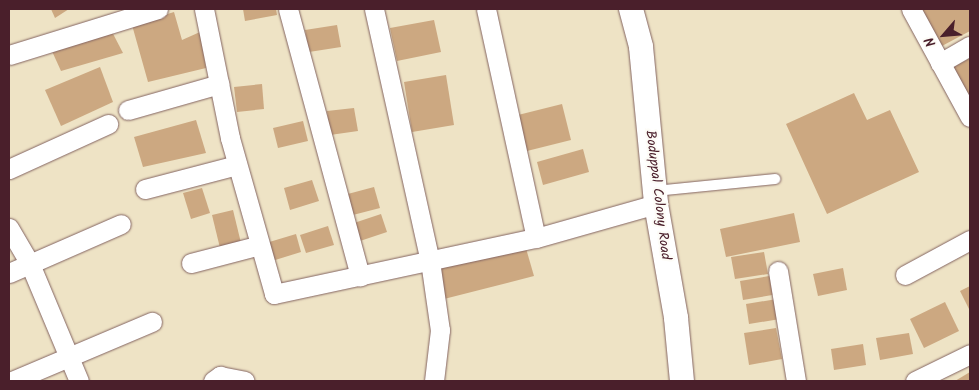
<!DOCTYPE html>
<style>
body{margin:0}
#map{position:relative;width:979px;height:390px;overflow:hidden;background:#eee3c5;font-family:Kalam,sans-serif}
div>[style]{position:absolute}
[style*='--x']{left:calc(var(--x)*1px);top:calc(var(--y)*1px);width:calc(var(--w)*1px);rotate:calc(var(--a)*1deg)}
.building>*{inset:0;background:#cca881}
.roads{filter:drop-shadow(0 0 1px #836461) drop-shadow(0 0 1px #836461)}
.service>*{height:10px;margin:-5px;padding:0 5px;transform-origin:5px;border-radius:5px;background:#fff}
.minor>*{height:19px;margin:-9.5px;padding:0 9.5px;transform-origin:9.5px;border-radius:9.5px;background:#fff}
.tertiary>*{height:24px;margin:-12px;padding:0 12px;transform-origin:12px;border-radius:12px;background:#fff}
span{translate:-50% -50%;white-space:nowrap;text-align:center;line-height:1.15;-webkit-text-stroke:4.5px #fdfcf7;paint-order:stroke}
.street-label{font-size:14px;color:#4a1f2b}
.frame{position:absolute;inset:0;border:10px solid #4a1f2b;pointer-events:none}
.north{position:absolute;left:919px;top:10px;width:50px;height:50px;-webkit-text-stroke:4px #fdfcf7;paint-order:stroke;rotate:243deg;font-size:14px;font-weight:700;line-height:20px;text-align:center;color:#4a1f2b}
.north::after{content:'';display:block;margin:auto;width:18px;height:22px;background:#4a1f2b;clip-path:polygon(50% 0,100% 100%,50% 72%,0 100%)}
</style>
<div id="map">
<div class="building">
<div style="clip-path:polygon(51px 9px,69px 9px,55px 18px)"></div>
<div style="clip-path:polygon(243px 9px,276px 9px,277px 15px,245px 21px)"></div>
<div style="clip-path:polygon(924px 9px,970px 9px,970px 31px,940px 47px,920px 11px)"></div>
<div style="clip-path:polygon(174px 12px,182px 40px,200px 32px,206px 68px,148px 82px,132px 25px)"></div>
<div style="clip-path:polygon(434px 20px,441px 52px,397px 61px,390px 28px)"></div>
<div style="clip-path:polygon(337px 25px,341px 47px,309px 52px,305px 30px)"></div>
<div style="clip-path:polygon(110px 28px,123px 53px,61px 71px,51px 49px)"></div>
<div style="clip-path:polygon(970px 58px,970px 102px,952px 68px)"></div>
<div style="clip-path:polygon(100px 67px,113px 102px,61px 126px,45px 90px)"></div>
<div style="clip-path:polygon(446px 75px,454px 125px,412px 132px,404px 82px)"></div>
<div style="clip-path:polygon(262px 84px,264px 109px,237px 112px,234px 87px)"></div>
<div style="clip-path:polygon(854px 93px,867px 120px,890px 110px,919px 172px,827px 214px,786px 124px)"></div>
<div style="clip-path:polygon(562px 104px,571px 140px,527px 151px,518px 115px)"></div>
<div style="clip-path:polygon(354px 108px,358px 131px,330px 135px,327px 111px)"></div>
<div style="clip-path:polygon(196px 120px,206px 153px,143px 167px,134px 137px)"></div>
<div style="clip-path:polygon(303px 121px,308px 141px,278px 148px,273px 128px)"></div>
<div style="clip-path:polygon(583px 149px,589px 172px,543px 185px,537px 162px)"></div>
<div style="clip-path:polygon(312px 180px,319px 201px,290px 210px,284px 188px)"></div>
<div style="clip-path:polygon(374px 187px,380px 208px,349px 216px,344px 195px)"></div>
<div style="clip-path:polygon(202px 188px,210px 213px,191px 219px,183px 193px)"></div>
<div style="clip-path:polygon(233px 210px,241px 243px,220px 248px,212px 215px)"></div>
<div style="clip-path:polygon(794px 213px,800px 242px,726px 257px,720px 229px)"></div>
<div style="clip-path:polygon(381px 214px,387px 232px,360px 241px,354px 223px)"></div>
<div style="clip-path:polygon(328px 226px,334px 245px,306px 253px,300px 235px)"></div>
<div style="clip-path:polygon(296px 234px,301px 252px,272px 261px,266px 243px)"></div>
<div style="clip-path:polygon(525px 245px,534px 276px,444px 299px,437px 268px)"></div>
<div style="clip-path:polygon(764px 252px,768px 274px,735px 279px,731px 257px)"></div>
<div style="clip-path:polygon(843px 268px,847px 290px,818px 296px,813px 274px)"></div>
<div style="clip-path:polygon(775px 275px,778px 294px,743px 300px,740px 281px)"></div>
<div style="clip-path:polygon(970px 286px,970px 311px,960px 291px)"></div>
<div style="clip-path:polygon(777px 299px,780px 319px,749px 324px,746px 304px)"></div>
<div style="clip-path:polygon(945px 302px,959px 331px,924px 348px,910px 319px)"></div>
<div style="clip-path:polygon(776px 328px,782px 359px,749px 365px,744px 333px)"></div>
<div style="clip-path:polygon(909px 333px,913px 354px,880px 360px,876px 338px)"></div>
<div style="clip-path:polygon(863px 344px,866px 365px,834px 370px,831px 349px)"></div>
<div style="clip-path:polygon(970px 372px,970px 381px,955px 381px)"></div>
</div>
<div class="roads">
<div class="service">
<div style="--x:655;--y:191;--w:121;--a:-5.7"></div>
</div>
<div class="minor">
<div style="--x:204;--y:9;--w:132;--a:78.6"></div>
<div style="--x:230;--y:138;--w:162;--a:74.2"></div>
<div style="--x:274;--y:294;--w:268;--a:-12.1"></div>
<div style="--x:536;--y:238;--w:125;--a:-15.8"></div>
<div style="--x:288;--y:9;--w:277;--a:74.9"></div>
<div style="--x:374;--y:9;--w:258;--a:77.5"></div>
<div style="--x:430;--y:261;--w:70;--a:81.8"></div>
<div style="--x:440;--y:330;--w:51;--a:96.7"></div>
<div style="--x:486;--y:9;--w:234;--a:77.7"></div>
<div style="--x:911;--y:9;--w:123;--a:61.4"></div>
<div style="--x:9;--y:55;--w:156;--a:-17.2"></div>
<div style="--x:940;--y:63;--w:34;--a:-30"></div>
<div style="--x:128;--y:110;--w:95;--a:-15.9"></div>
<div style="--x:9;--y:169;--w:109;--a:-24.4"></div>
<div style="--x:145;--y:189;--w:95;--a:-14.6"></div>
<div style="--x:9;--y:228;--w:42;--a:59.7"></div>
<div style="--x:30;--y:264;--w:127;--a:67.3"></div>
<div style="--x:191;--y:263;--w:71;--a:-14.6"></div>
<div style="--x:778;--y:271;--w:111;--a:80.7"></div>
<div style="--x:9;--y:273;--w:122;--a:-23.6"></div>
<div style="--x:905;--y:275;--w:74;--a:-28.3"></div>
<div style="--x:12;--y:381;--w:152;--a:-22.9"></div>
<div style="--x:213;--y:381;--w:9;--a:-36"></div>
<div style="--x:220;--y:376;--w:25;--a:11"></div>
<div style="--x:915;--y:381;--w:61;--a:-26.1"></div>
</div>
<div class="tertiary">
<div style="--x:631;--y:9;--w:39;--a:75"></div>
<div style="--x:641;--y:47;--w:158;--a:84.5"></div>
<div style="--x:656;--y:204;--w:116;--a:80"></div>
<div style="--x:676;--y:318;--w:63;--a:84.6"></div>
</div>
</div>
<div class="street-label">
<span style="left:658px;top:195px;rotate:83deg">Boduppal Colony Road</span>
</div>
<div class="frame"></div>
<div class="north">N</div>
</div>
